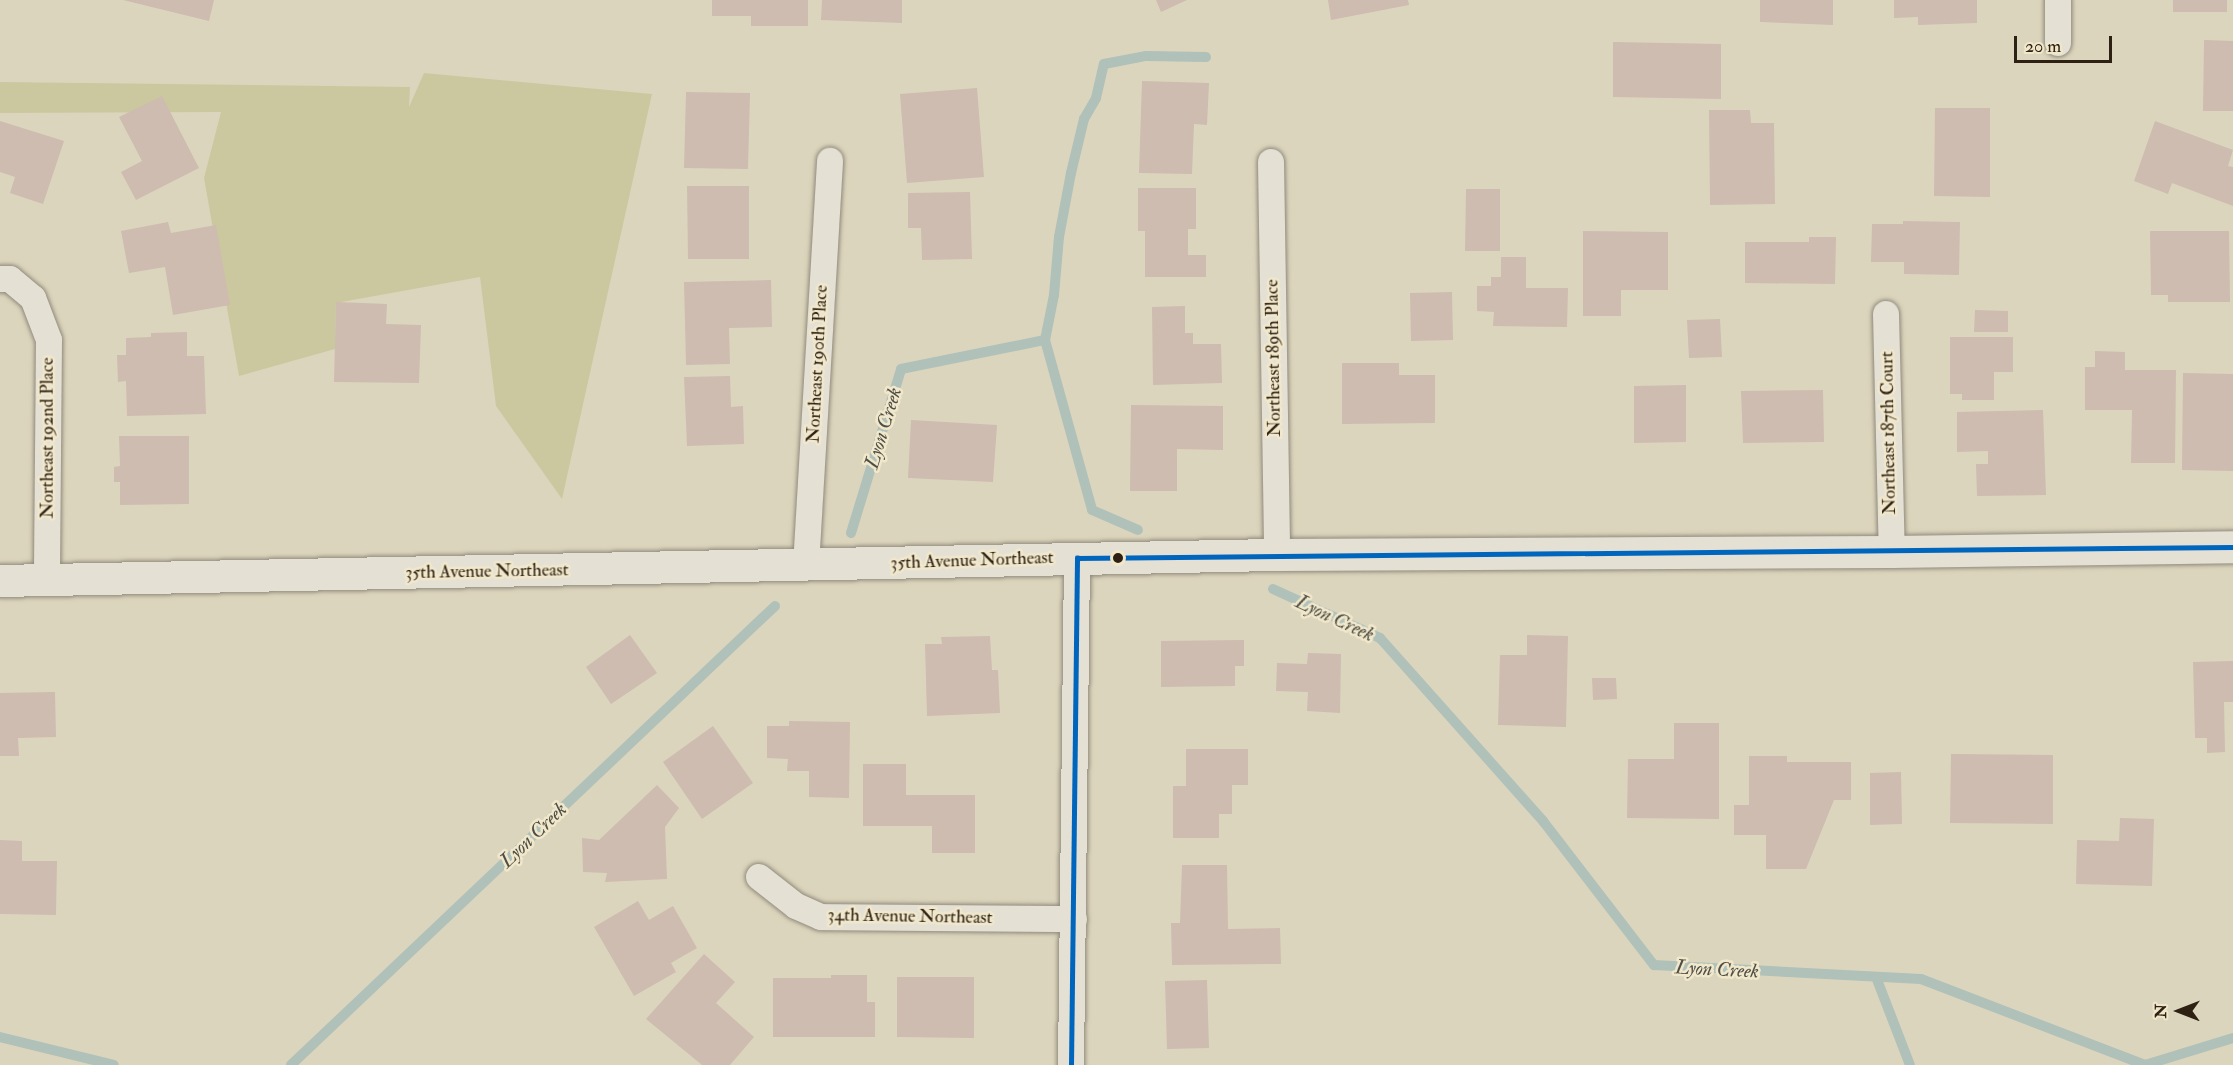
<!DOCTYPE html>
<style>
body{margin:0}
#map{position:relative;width:2233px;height:1065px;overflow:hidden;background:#dcd5bd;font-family:"IM FELL Double Pica",serif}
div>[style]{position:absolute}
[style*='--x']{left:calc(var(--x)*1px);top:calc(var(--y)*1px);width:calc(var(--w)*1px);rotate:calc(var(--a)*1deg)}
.green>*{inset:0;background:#cbc89f}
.stream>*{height:10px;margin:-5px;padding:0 5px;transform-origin:5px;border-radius:5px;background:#b0c1b9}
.building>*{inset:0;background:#cdbcaf}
.roads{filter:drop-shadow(0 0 2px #908a7b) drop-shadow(0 0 2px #908a7b)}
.minor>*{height:26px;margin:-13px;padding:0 13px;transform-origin:13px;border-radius:13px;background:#e4e0d4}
.tertiary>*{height:32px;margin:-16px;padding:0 16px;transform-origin:16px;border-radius:16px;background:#e4e0d4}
.bus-1>*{height:4.5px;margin:-2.25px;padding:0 2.25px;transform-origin:2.25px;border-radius:2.25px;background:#0065bd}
.dots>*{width:16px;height:16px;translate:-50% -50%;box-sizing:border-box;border:3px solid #f1e8cc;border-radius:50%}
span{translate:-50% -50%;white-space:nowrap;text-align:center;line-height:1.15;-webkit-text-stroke:5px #f1e8cc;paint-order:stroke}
.street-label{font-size:18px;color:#2e2012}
.water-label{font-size:20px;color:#4f4e44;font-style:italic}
.north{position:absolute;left:2149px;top:981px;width:60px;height:60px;-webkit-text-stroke:4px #f1e8cc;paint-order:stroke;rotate:270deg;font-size:16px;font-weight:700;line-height:24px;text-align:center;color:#2e2012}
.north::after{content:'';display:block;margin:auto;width:21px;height:27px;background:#2e2012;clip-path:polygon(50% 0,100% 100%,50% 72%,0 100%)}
.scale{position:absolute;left:2014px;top:36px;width:98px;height:27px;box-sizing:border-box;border:3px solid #2e2012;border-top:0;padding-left:8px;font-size:18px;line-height:21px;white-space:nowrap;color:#2e2012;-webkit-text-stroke:4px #f1e8cc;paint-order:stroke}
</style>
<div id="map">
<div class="green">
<div style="clip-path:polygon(424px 73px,652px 94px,562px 499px,496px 406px,480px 277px,336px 303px,335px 349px,239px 376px,204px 178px,221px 112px,0 113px,0 82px,410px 87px,409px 107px)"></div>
</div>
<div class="stream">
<div style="--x:1045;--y:340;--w:46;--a:-78.7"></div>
<div style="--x:1054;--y:295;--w:58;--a:-85.1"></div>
<div style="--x:1059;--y:237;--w:65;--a:-79.4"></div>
<div style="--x:1071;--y:173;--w:56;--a:-76.5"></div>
<div style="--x:1084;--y:119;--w:24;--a:-60"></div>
<div style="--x:1096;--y:98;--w:35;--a:-77"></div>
<div style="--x:1104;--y:64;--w:43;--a:-10.8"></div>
<div style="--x:1146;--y:56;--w:60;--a:1"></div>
<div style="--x:851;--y:533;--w:171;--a:-73"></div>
<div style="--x:901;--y:369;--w:147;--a:-11.4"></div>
<div style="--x:1045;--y:340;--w:176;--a:74.5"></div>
<div style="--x:1092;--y:510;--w:50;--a:23.5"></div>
<div style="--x:1273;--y:589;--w:118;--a:24.6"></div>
<div style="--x:1380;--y:638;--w:245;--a:48.3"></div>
<div style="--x:1543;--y:821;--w:182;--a:52.4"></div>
<div style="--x:1654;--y:965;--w:267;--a:3"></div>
<div style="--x:1921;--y:979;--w:240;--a:21"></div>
<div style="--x:2145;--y:1065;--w:92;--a:-17.1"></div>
<div style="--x:1876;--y:977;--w:94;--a:68.9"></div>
<div style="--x:0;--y:1037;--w:117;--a:13.8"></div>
<div style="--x:291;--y:1065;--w:667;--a:-43.48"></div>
</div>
<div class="building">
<div style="clip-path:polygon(123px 0,214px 0,209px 21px)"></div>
<div style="clip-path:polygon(712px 0,808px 0,808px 26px,751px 26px,751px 16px,712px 16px)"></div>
<div style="clip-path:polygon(822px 0,902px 0,902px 23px,821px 20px)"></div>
<div style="clip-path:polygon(1156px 0,1187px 0,1161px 12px)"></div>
<div style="clip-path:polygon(1328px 0,1408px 0,1409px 5px,1331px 20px)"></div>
<div style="clip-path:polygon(1760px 0,1833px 0,1833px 25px,1760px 22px)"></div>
<div style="clip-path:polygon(1894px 0,1977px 0,1977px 23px,1918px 25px,1918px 17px,1894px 18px)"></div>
<div style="clip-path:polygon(2173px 0,2227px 0,2227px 12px,2173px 12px)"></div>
<div style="clip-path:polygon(2204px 40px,2233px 41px,2233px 111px,2203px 111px)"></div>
<div style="clip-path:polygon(1613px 42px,1721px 44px,1721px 99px,1613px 97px)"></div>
<div style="clip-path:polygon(1142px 81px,1209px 83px,1207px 125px,1194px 124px,1192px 174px,1139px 173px)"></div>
<div style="clip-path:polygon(977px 88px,984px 177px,907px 183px,900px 94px)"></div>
<div style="clip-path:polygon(686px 92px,750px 93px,748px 169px,684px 168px)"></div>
<div style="clip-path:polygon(162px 96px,199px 168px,136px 200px,121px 172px,142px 161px,119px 117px)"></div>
<div style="clip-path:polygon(1935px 108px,1990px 108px,1990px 197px,1934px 196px)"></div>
<div style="clip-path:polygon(1709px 110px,1750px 110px,1751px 123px,1774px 123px,1775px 204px,1710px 205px)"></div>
<div style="clip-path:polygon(0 121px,64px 141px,43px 204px,10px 193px,15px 177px,0 172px)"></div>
<div style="clip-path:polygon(2155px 121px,2233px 150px,2228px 166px,2233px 167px,2233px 206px,2172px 183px,2168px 194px,2134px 181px)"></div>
<div style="clip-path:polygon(687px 186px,749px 186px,749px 259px,688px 259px)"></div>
<div style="clip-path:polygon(1138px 188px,1196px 188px,1196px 229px,1188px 229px,1188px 255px,1206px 255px,1206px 277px,1145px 277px,1145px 231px,1138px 231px)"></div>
<div style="clip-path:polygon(1466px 189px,1500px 189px,1500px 251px,1465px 251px)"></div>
<div style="clip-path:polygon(970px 192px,972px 259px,922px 260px,921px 228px,908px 228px,908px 193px)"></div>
<div style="clip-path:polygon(1903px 221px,1960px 222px,1959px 275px,1904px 274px,1904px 262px,1871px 262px,1872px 224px,1903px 224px)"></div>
<div style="clip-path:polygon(168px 222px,171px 233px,216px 225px,230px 305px,173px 315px,165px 267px,129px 273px,121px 231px)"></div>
<div style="clip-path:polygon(1583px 231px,1668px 232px,1668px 290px,1621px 290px,1621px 316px,1583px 316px)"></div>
<div style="clip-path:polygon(2150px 231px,2229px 231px,2230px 302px,2168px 302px,2168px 295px,2151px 295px)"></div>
<div style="clip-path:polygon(1809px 237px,1836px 237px,1835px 284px,1745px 283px,1745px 242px,1809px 242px)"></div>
<div style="clip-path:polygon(1501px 257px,1526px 257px,1526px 288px,1568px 288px,1567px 327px,1493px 326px,1494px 312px,1477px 311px,1477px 286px,1491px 286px,1491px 277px,1501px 277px)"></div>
<div style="clip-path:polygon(771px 280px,772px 327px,729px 328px,730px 364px,686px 365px,684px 282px)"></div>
<div style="clip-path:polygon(1452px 292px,1453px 340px,1411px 341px,1410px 293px)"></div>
<div style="clip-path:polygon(336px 302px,387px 304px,386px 324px,421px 325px,419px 383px,334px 382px)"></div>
<div style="clip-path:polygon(1185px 306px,1185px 333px,1193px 333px,1193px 344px,1221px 344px,1222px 383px,1153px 385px,1152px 307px)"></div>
<div style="clip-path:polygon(1975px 310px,2008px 311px,2008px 332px,1974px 332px)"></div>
<div style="clip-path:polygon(1720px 319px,1722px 357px,1689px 358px,1687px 320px)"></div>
<div style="clip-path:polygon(187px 332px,187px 356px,204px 356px,206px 414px,127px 416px,126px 381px,118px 382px,117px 355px,126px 355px,126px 338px,151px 337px,151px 333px)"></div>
<div style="clip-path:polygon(1950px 337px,2013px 337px,2013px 372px,1994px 372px,1994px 400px,1962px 400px,1962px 394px,1950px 394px)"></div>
<div style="clip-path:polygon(2095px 351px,2125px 352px,2125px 370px,2176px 370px,2175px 463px,2131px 463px,2132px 410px,2085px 410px,2085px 367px,2095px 367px)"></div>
<div style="clip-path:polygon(1342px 363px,1399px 363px,1399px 375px,1435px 375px,1435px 423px,1342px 424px)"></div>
<div style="clip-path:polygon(2183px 373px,2233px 374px,2233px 471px,2182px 470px)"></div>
<div style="clip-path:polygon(730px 376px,731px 407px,743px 406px,744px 444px,687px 446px,684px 377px)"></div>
<div style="clip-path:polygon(1686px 385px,1686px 442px,1634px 443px,1634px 386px)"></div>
<div style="clip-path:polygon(1823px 390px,1824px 442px,1743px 443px,1741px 391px)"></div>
<div style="clip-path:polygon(1131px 405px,1223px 406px,1223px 450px,1177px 449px,1177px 491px,1130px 491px)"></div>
<div style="clip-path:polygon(2043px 410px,2046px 495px,1977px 496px,1976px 464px,1988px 464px,1988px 451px,1957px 452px,1957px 412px)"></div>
<div style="clip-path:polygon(911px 420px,997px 425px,993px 482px,908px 478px)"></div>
<div style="clip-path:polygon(119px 436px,189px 436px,189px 504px,120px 505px,120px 482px,114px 482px,114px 467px,120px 466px)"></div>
<div style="clip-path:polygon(630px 635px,657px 673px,611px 704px,586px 667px)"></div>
<div style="clip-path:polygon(1527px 635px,1568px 636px,1566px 727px,1498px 725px,1500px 655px,1527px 655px)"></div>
<div style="clip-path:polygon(990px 636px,992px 670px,998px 670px,1000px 713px,927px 716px,925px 644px,942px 644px,941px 637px)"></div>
<div style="clip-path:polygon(1244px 640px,1244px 666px,1235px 666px,1235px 686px,1161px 687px,1161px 641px)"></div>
<div style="clip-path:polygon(1308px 653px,1341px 654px,1340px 713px,1307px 711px,1308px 692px,1276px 691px,1277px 663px,1307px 664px)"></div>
<div style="clip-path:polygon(2233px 661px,2233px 702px,2224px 702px,2225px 752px,2207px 753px,2207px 738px,2195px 738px,2193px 662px)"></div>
<div style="clip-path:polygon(1592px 678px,1616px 678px,1617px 699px,1593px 700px)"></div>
<div style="clip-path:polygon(55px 692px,56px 737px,18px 738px,19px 756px,0 756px,0 693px)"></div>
<div style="clip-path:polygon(789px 721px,850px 722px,849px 798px,809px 797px,809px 771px,787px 771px,788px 759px,767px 758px,767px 726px,789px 726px)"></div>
<div style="clip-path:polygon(1674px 723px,1719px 723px,1719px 819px,1627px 818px,1628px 759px,1674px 759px)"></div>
<div style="clip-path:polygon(713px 726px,753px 783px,702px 819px,663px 762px)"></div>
<div style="clip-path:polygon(1186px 749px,1248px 749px,1248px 785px,1232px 785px,1232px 814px,1219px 814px,1219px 838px,1173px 838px,1173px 786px,1186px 786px)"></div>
<div style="clip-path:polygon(1951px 754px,2053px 755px,2053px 824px,1950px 823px)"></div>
<div style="clip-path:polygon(1749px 756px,1787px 756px,1787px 762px,1851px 762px,1851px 800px,1834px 800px,1806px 869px,1766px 869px,1766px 835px,1734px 835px,1734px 805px,1749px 805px)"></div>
<div style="clip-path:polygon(863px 764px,906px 764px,906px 795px,975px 795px,975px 853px,932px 853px,932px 826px,863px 826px)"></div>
<div style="clip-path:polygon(1901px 772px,1902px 824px,1870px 825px,1870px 773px)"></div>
<div style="clip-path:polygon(657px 785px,679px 808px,665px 827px,667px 879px,605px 882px,607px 873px,583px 872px,582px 838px,599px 840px)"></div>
<div style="clip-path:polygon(2120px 818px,2154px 819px,2152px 886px,2076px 884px,2077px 840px,2119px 841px)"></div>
<div style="clip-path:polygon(0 840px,22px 841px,22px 861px,57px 861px,56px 915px,0 914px)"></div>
<div style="clip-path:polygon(1182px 865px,1227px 865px,1228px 929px,1280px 928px,1281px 964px,1172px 965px,1171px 923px,1180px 923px)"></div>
<div style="clip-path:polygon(638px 901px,649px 920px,673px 906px,697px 948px,671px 963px,676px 972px,634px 996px,594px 927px)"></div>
<div style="clip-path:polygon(704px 954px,735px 982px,716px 1003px,754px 1037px,730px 1065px,702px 1065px,646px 1019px)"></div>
<div style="clip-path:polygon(831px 975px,867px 975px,867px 1002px,875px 1002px,875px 1037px,773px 1037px,773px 978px,831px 978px)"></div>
<div style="clip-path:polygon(897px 977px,974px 977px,974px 1038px,897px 1037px)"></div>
<div style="clip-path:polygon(1207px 980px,1209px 1048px,1167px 1049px,1165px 981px)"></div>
</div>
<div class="roads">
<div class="minor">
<div style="--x:2058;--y:43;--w:43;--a:-90"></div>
<div style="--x:1271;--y:162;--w:393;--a:89.1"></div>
<div style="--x:0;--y:279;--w:10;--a:0"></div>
<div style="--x:10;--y:279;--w:30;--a:40"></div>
<div style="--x:33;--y:298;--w:45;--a:69.1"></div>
<div style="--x:49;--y:340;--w:241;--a:90.5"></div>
<div style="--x:1886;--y:314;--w:238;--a:88.6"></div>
<div style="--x:806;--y:566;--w:406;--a:-86.6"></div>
<div style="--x:759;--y:877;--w:47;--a:38.1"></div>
<div style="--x:796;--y:906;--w:27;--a:24"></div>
<div style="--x:821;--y:917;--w:253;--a:0.5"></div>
<div style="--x:1071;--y:1065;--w:507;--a:-89.32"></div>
</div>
<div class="tertiary">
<div style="--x:0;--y:581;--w:1277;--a:-1.17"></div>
<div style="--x:1277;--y:555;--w:615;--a:-0.28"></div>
<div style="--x:1892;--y:552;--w:341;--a:-0.8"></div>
</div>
</div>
<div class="bus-1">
<div style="--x:1071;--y:1065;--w:507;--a:-89.32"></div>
<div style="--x:1077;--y:558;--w:1156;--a:-0.55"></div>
</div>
<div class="dots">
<div style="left:1118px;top:558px;background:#2e2012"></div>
</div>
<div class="street-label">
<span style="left:1274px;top:358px;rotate:-91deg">Northeast 189th Place</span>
<span style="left:818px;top:364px;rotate:-87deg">Northeast 190th Place</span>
<span style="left:1889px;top:433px;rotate:-91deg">Northeast 187th Court</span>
<span style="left:48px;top:438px;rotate:-90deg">Northeast 192nd Place</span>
<span style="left:972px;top:561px;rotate:-2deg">35th Avenue Northeast</span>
<span style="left:487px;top:572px;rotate:-1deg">35th Avenue Northeast</span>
<span style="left:910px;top:917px;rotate:1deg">34th Avenue Northeast</span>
</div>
<div class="water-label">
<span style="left:883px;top:428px;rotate:-73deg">Lyon Creek</span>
<span style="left:1335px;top:618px;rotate:25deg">Lyon Creek</span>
<span style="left:533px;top:835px;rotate:-44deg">Lyon Creek</span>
<span style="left:1717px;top:969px;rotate:3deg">Lyon Creek</span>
</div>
<div class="north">N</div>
<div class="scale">20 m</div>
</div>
